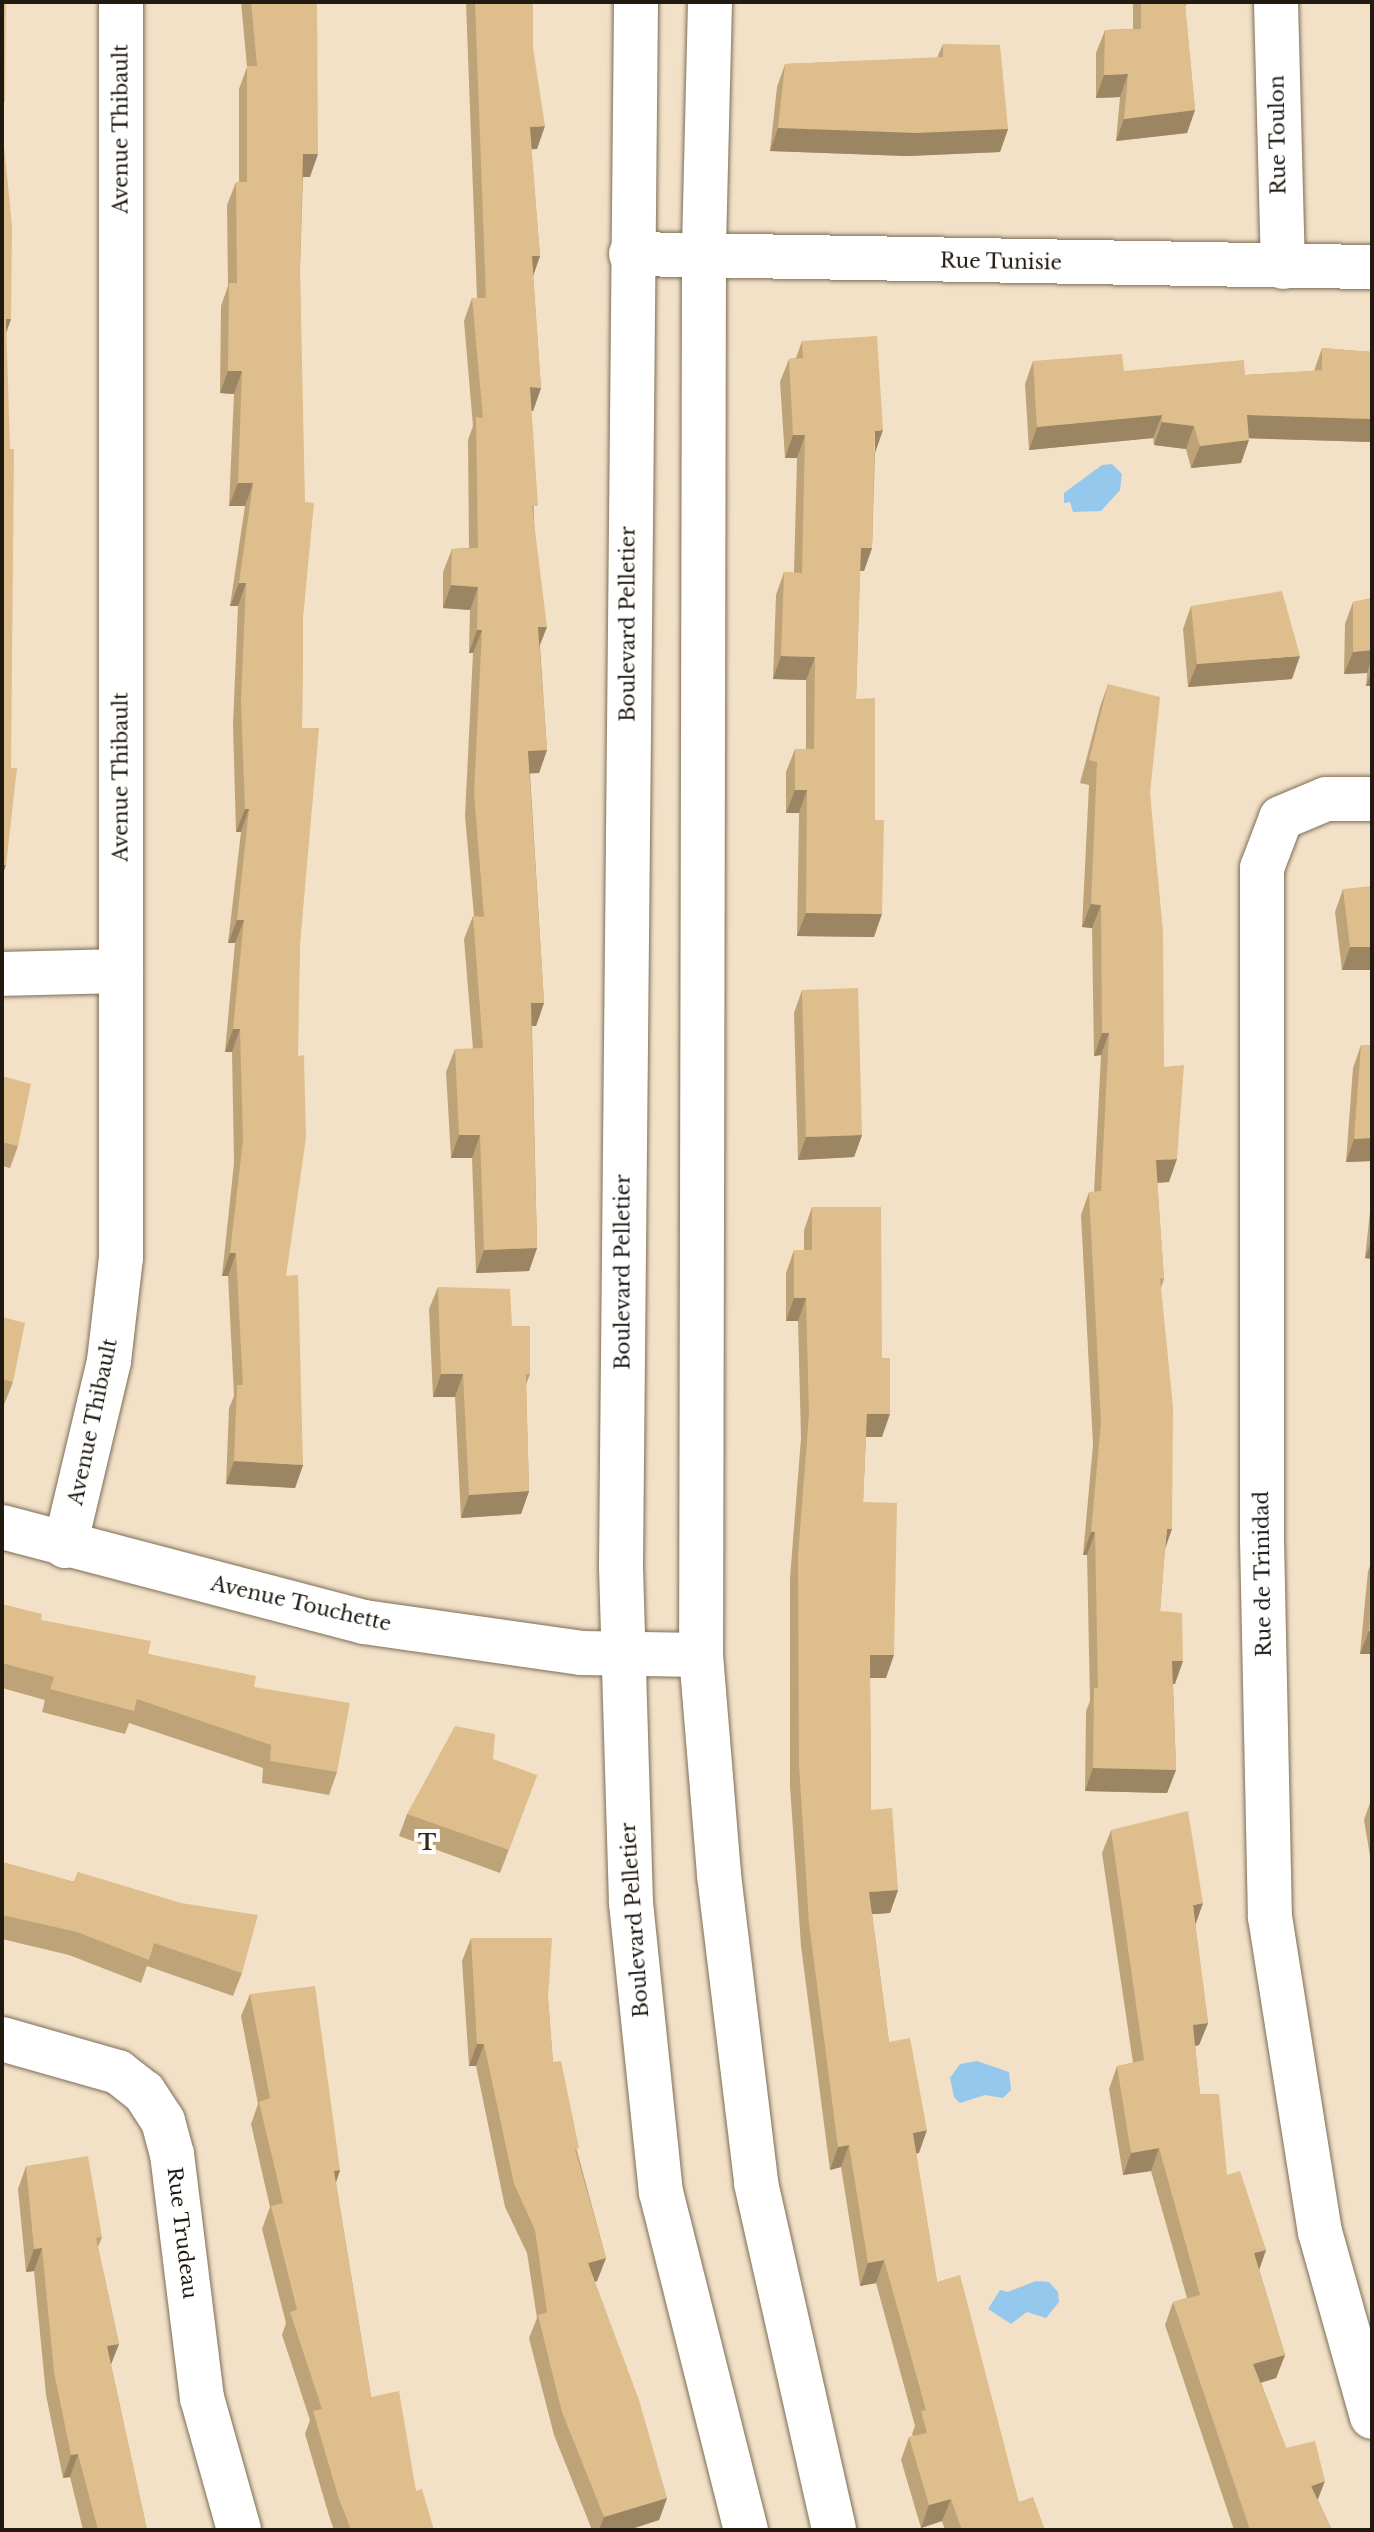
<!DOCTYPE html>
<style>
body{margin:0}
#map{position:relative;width:1374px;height:2532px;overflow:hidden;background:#f2e1c7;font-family:"Libre Baskerville",serif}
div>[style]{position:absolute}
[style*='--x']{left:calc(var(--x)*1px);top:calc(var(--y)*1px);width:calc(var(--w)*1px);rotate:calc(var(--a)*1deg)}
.water>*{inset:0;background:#94c8ec}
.roads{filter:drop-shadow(0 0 2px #7d6e57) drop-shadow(0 0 2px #7d6e57)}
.minor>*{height:44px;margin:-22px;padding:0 22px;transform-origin:22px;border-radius:22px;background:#fff}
.wall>*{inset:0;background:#bfa378}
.shaded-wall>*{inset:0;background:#9b8562}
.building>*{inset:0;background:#debe8c}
span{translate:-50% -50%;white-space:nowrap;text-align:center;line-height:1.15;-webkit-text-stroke:8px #fff;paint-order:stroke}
.street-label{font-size:20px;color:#201a11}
.neighbourhood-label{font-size:22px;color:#382b16;font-weight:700}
.frame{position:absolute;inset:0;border:4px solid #201a11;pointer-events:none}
</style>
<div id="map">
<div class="water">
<div style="clip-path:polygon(1112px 464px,1122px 474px,1120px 490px,1101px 511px,1073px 512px,1070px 502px,1064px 503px,1064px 493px,1102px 465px)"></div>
<div style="clip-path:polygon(977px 2061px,1009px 2072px,1011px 2090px,1003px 2098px,985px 2095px,960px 2103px,954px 2097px,950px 2078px,960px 2064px)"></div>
<div style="clip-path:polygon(1036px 2281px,1049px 2282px,1058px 2292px,1059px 2302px,1046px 2318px,1027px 2312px,1011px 2324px,988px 2309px,1000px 2290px,1008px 2292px)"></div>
</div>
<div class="roads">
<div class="minor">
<div style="--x:636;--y:2;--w:1565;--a:90.55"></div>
<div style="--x:621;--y:1567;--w:336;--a:88.3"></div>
<div style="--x:631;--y:1903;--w:291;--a:84.1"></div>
<div style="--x:661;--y:2192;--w:349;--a:75.9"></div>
<div style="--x:710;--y:2;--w:254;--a:91.4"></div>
<div style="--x:704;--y:256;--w:1399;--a:90.12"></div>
<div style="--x:701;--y:1655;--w:221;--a:85.3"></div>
<div style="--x:719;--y:1875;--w:310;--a:83.1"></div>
<div style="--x:756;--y:2183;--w:356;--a:77.3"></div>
<div style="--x:1276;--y:2;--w:265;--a:88.5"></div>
<div style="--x:631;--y:254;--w:741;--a:1.01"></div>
<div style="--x:1372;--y:799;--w:46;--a:180"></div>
<div style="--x:1326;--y:799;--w:49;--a:157.1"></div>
<div style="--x:1281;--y:818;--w:53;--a:110.8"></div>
<div style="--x:1262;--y:868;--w:671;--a:90"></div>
<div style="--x:1262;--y:1539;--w:378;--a:88.8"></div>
<div style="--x:1270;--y:1917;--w:319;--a:81"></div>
<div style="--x:1320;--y:2232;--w:192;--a:74.3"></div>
<div style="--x:2;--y:974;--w:119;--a:-1.4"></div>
<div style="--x:2;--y:1527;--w:374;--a:14.7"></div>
<div style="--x:364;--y:1622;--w:219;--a:8.1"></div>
<div style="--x:581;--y:1653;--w:120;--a:1"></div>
<div style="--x:65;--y:1546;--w:190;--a:-76.6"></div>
<div style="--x:109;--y:1361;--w:104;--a:-83.4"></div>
<div style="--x:121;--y:1258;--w:1256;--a:-90"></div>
<div style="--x:2;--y:2039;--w:121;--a:15.9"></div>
<div style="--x:118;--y:2072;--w:33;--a:38"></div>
<div style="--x:144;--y:2092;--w:35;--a:57"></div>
<div style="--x:163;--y:2121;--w:34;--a:75"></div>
<div style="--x:172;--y:2154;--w:246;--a:83"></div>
<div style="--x:202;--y:2398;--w:137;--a:74.3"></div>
</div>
</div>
<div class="wall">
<div style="clip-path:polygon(241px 2px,317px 2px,310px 177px,303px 177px,300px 269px,303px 618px,300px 945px,286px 1276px,303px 1465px,295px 1488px,226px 1484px,229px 1408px,234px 1396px,228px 1276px,222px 1276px,234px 1163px,232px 1052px,225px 1052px,235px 943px,228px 943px,241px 832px,236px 832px,233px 725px,238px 606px,230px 606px,245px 506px,229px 506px,234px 394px,220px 393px,221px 306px,228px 286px,227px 205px,236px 182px,239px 182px,239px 89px,247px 67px)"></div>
<div style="clip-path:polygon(466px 2px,533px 2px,533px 48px,537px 149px,531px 149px,540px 256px,533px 276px,541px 388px,533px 411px,531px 411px,534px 517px,540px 646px,547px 750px,539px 773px,530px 773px,544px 1003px,536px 1026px,532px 1026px,537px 1248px,529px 1271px,476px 1273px,472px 1158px,451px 1158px,446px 1072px,455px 1049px,473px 1049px,464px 939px,473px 916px,474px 916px,465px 816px,473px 653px,469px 653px,470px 610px,443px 608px,443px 572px,452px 549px,469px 548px,468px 440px,473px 426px,464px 321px,472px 298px,477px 298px)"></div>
<div style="clip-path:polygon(1133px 2px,1188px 2px,1185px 7px,1195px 110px,1187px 133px,1116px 141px,1120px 97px,1096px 98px,1096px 53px,1105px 30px,1133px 29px)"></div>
<div style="clip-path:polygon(943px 44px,1008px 129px,1000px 152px,907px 156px,770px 151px,777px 87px,785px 64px,937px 58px)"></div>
<div style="clip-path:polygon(802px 341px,875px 453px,872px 548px,864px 571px,860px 571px,856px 699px,874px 937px,797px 936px,799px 813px,786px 813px,786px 772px,795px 749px,806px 749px,806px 680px,773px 679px,776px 595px,784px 572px,794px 573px,797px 458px,785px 458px,780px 382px,789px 359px,796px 358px)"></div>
<div style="clip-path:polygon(1322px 348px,1372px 352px,1372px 442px,1249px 438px,1241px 463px,1191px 468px,1186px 449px,1154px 445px,1153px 438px,1029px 450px,1025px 384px,1033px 361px,1124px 371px,1245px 375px,1314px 371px)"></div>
<div style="clip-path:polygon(1372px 598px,1372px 686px,1366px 686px,1367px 673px,1344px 674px,1345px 624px,1353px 602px)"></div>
<div style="clip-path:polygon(1191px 606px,1292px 679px,1188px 687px,1183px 629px)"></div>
<div style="clip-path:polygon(1108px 684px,1150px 793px,1164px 1067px,1169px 1182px,1157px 1183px,1164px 1279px,1161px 1288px,1165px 1547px,1160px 1611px,1175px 1684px,1173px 1684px,1176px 1770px,1167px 1793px,1085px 1791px,1086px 1711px,1090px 1701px,1087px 1555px,1083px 1555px,1093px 1445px,1081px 1215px,1089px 1192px,1094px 1192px,1101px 1055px,1094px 1056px,1092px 928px,1082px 927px,1089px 785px,1080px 783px,1100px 707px)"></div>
<div style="clip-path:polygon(1343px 889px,1372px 970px,1342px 970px,1335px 912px)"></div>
<div style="clip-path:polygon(802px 990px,862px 1135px,854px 1157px,798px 1160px,794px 1013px)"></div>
<div style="clip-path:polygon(1361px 1045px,1372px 1161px,1346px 1162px,1353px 1068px)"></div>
<div style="clip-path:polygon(2px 1076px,18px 1146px,10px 1168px,2px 1166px)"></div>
<div style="clip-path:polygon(1372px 1193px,1372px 1259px,1365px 1258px)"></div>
<div style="clip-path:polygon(812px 1207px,882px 1437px,866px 1437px,863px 1502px,886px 1678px,870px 1678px,871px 1810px,898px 1890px,890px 1913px,872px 1914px,889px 2042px,919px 2153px,916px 2153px,937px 2282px,1019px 2502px,1045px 2530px,945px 2530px,942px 2521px,921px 2528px,901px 2460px,909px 2437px,913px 2436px,912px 2434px,915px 2426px,876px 2283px,860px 2286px,841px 2167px,830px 2170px,801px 1946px,790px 1786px,790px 1578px,801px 1438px,798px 1321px,786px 1321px,786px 1273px,794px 1250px,804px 1250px,804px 1230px)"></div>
<div style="clip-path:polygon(438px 1287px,512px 1326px,530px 1374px,526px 1385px,529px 1491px,521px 1514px,461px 1518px,455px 1397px,433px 1397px,429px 1309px)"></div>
<div style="clip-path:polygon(2px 1317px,13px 1382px,4px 1405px,2px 1405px)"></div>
<div style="clip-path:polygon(1372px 1561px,1372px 1664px,1372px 1654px,1360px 1654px,1368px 1571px)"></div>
<div style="clip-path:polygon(2px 1604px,41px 1620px,254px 1687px,337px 1772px,329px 1795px,262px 1783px,263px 1768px,129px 1723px,125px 1734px,42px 1712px,45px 1700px,2px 1688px)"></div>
<div style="clip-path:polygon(537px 1775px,500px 1873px,399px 1836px,407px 1814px)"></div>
<div style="clip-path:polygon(1372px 1797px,1372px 1868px,1364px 1820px)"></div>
<div style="clip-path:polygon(1111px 1830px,1195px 1924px,1208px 2023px,1199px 2045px,1195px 2046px,1200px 2094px,1227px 2175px,1266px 2250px,1259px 2269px,1285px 2355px,1276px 2378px,1261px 2383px,1286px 2448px,1318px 2500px,1332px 2530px,1234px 2530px,1165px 2325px,1173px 2302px,1187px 2298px,1151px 2171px,1123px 2175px,1109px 2089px,1117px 2066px,1133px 2063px,1102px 1853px)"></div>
<div style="clip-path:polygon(2px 1862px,74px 1882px,78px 1872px,242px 1973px,233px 1996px,147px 1966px,141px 1983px,69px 1955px,2px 1939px)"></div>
<div style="clip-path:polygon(471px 1938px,548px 1999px,553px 2062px,606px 2258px,597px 2281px,595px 2282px,667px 2498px,659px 2520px,628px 2530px,592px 2530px,554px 2435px,529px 2338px,537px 2318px,527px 2253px,505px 2207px,476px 2066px,469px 2066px,462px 1961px)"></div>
<div style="clip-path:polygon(250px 1994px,340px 2170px,336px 2183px,371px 2397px,434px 2530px,334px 2530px,330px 2519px,305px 2434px,310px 2420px,282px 2335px,286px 2323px,262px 2229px,270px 2207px,251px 2124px,258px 2104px,241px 2016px)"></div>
<div style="clip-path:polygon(26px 2166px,102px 2237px,98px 2247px,119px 2344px,111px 2365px,147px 2530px,83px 2530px,70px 2477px,63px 2478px,46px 2395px,34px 2271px,26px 2272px,18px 2189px)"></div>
</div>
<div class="shaded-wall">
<div style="clip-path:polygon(1128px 74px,1120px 97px,1096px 98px,1104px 75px)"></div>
<div style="clip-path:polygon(1195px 110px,1187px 133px,1116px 141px,1124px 119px)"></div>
<div style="clip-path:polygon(545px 126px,537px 149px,521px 150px,530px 127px)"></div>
<div style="clip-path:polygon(778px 128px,1008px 129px,1000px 152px,907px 156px,770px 151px)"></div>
<div style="clip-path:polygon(303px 154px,318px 154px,310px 177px,295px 177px)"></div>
<div style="clip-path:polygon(532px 256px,540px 256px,532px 279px)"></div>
<div style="clip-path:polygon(6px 319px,11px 319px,3px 342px)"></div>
<div style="clip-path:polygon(228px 371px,242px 371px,234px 394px,220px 393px)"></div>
<div style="clip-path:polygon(530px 387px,541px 388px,533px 411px,521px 410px)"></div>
<div style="clip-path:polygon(1162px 415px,1153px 438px,1029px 450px,1037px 427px)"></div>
<div style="clip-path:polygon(1247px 415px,1372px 419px,1372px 442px,1239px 438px)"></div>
<div style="clip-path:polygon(1162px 422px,1194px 426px,1186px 449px,1154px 445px)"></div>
<div style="clip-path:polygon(883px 430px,875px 453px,875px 431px)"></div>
<div style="clip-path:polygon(793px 435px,805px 435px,797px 458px,785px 458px)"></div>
<div style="clip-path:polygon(1249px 440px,1241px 463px,1191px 468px,1200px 446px)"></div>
<div style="clip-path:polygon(238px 483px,253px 483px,245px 506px,229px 506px)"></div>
<div style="clip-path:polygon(861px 548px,872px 548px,864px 571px,853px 571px)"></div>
<div style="clip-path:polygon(239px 583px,246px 583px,238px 606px,230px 606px)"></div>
<div style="clip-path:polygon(451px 585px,478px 587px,470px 610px,443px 608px)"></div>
<div style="clip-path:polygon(538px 627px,547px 627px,538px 650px)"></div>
<div style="clip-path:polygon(477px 630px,482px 630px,473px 653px,469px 653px)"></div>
<div style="clip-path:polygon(1372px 650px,1372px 658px,1367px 673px,1344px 674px,1353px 652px)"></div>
<div style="clip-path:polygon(781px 656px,815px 657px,806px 680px,773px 679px)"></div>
<div style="clip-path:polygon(1300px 656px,1292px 679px,1188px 687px,1197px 664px)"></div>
<div style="clip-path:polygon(1372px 670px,1372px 686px,1366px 686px)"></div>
<div style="clip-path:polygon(547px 750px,539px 773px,520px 774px,528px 751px)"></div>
<div style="clip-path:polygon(795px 790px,807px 790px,799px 813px,786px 813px)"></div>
<div style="clip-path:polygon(245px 809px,249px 809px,241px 832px,236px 832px)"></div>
<div style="clip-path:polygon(2px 864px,6px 865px,2px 877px)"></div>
<div style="clip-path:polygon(1091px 904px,1101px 905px,1092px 928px,1082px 927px)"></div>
<div style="clip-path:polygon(806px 913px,882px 914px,874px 937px,797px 936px)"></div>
<div style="clip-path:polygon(237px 920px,244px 920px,235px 943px,228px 943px)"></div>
<div style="clip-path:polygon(1350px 947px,1372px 947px,1372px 970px,1342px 970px)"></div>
<div style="clip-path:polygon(531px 1003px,544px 1003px,536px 1026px,523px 1026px)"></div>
<div style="clip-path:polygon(233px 1029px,240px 1029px,232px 1052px,225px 1052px)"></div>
<div style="clip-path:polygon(1102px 1033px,1109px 1033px,1101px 1055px,1094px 1056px)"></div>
<div style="clip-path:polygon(459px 1135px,480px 1135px,472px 1158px,451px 1158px)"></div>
<div style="clip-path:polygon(862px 1135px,854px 1157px,798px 1160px,806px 1137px)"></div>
<div style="clip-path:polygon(1372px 1138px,1372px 1161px,1346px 1162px,1354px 1139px)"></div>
<div style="clip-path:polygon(1177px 1159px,1169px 1182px,1148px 1183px,1156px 1160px)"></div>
<div style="clip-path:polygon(1372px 1240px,1372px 1259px,1365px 1258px)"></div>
<div style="clip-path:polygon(537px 1248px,529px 1271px,476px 1273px,484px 1250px)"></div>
<div style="clip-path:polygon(230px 1253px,236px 1253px,228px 1276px,222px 1276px)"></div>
<div style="clip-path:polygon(794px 1298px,806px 1298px,798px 1321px,786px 1321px)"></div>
<div style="clip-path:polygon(441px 1374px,463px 1374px,455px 1397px,433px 1397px)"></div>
<div style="clip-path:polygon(867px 1414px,890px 1414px,882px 1437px,858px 1437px)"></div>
<div style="clip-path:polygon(234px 1461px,303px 1465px,295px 1488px,226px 1484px)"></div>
<div style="clip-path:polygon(529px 1491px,521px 1514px,461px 1518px,469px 1495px)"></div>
<div style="clip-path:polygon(1167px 1529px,1172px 1529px,1164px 1552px)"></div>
<div style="clip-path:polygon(1091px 1532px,1095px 1532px,1087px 1555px,1083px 1555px)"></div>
<div style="clip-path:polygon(1369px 1631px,1372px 1631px,1372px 1654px,1360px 1654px)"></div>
<div style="clip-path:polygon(870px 1655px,894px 1655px,886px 1678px,861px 1678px)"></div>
<div style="clip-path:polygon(1172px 1661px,1183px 1661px,1175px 1684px,1163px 1684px)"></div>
<div style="clip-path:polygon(1093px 1768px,1176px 1770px,1167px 1793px,1085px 1791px)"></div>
<div style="clip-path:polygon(898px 1890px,890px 1913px,860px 1915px,869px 1892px)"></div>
<div style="clip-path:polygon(1203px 1903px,1195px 1926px,1193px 1905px)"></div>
<div style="clip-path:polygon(1208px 2023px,1199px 2045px,1185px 2048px,1193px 2025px)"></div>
<div style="clip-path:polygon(477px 2044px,484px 2044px,476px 2066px,469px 2066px)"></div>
<div style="clip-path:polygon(927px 2130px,919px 2153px,905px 2156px,913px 2133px)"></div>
<div style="clip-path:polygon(849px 2145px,841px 2167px,830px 2170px,838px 2147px)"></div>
<div style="clip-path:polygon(1159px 2148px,1151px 2171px,1123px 2175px,1131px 2153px)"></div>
<div style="clip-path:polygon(340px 2170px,332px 2193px,334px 2171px)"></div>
<div style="clip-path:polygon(42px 2248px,34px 2271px,26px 2272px,34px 2249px)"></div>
<div style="clip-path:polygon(1266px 2250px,1258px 2273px,1254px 2253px)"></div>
<div style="clip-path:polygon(606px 2258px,597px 2281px,579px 2286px,588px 2263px)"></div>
<div style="clip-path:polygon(884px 2260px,876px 2283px,860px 2286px,868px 2263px)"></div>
<div style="clip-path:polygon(119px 2344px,110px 2366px,107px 2346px)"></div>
<div style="clip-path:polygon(1285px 2355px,1276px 2378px,1245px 2387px,1253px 2364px)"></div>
<div style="clip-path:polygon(78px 2454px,70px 2477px,63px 2478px,71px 2455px)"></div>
<div style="clip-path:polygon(1325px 2481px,1316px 2504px,1311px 2486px)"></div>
<div style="clip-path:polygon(667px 2498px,659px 2520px,628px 2530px,599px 2530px,604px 2517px)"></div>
<div style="clip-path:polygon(951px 2499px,942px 2521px,921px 2528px,929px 2505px)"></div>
</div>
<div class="building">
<div style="clip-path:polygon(2px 2px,6px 2px,5px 102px,2px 102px)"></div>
<div style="clip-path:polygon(251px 2px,317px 2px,318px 154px,303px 154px,300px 269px,305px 502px,314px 503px,303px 618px,302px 728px,319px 728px,300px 945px,298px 1056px,304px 1055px,306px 1138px,286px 1276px,298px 1275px,303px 1465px,234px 1461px,237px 1385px,243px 1385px,236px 1253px,230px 1253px,243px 1140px,240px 1029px,233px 1029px,244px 920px,237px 920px,249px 809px,245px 809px,241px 702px,246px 583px,239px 583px,253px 483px,238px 483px,242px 371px,228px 371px,229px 283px,237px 283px,236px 182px,247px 182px,247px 66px,257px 66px)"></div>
<div style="clip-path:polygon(475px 2px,533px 2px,533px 48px,545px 126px,530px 127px,540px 256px,532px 256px,541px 388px,530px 387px,538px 506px,532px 506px,547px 627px,538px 627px,547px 750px,528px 751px,544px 1003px,531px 1003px,537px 1248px,484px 1250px,480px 1135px,459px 1135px,455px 1049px,483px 1048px,473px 916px,484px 917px,474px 793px,482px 630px,477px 630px,478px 587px,451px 585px,452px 549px,478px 548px,476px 417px,483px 418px,472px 298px,486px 298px)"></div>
<div style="clip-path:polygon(1141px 2px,1185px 2px,1195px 110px,1124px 119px,1128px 74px,1104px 75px,1105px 30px,1141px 29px)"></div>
<div style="clip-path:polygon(943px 44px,1000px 45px,1008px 129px,916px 133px,778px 128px,785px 64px,943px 57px)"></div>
<div style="clip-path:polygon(2px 126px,12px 226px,11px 319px,6px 319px,10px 449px,14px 449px,11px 768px,17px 768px,6px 865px,2px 864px)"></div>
<div style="clip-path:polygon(877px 336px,883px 430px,875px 431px,872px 548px,861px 548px,856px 699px,875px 698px,875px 820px,884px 820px,882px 914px,806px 913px,807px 790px,795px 790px,795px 749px,814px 749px,815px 657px,781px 656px,784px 572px,802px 573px,805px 435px,793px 435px,789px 359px,803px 358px,802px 341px)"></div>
<div style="clip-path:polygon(1322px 348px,1372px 352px,1372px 419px,1247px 415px,1249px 440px,1200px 446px,1194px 426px,1162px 422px,1162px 415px,1037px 427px,1033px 361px,1122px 354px,1124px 371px,1244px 360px,1245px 375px,1322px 370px)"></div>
<div style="clip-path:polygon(1282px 591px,1300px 656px,1197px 664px,1191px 606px)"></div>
<div style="clip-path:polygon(1372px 598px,1372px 650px,1353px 652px,1353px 602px)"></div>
<div style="clip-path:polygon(1108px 684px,1160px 697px,1150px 793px,1163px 932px,1164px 1067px,1184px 1065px,1177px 1159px,1156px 1160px,1164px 1279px,1160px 1278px,1173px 1407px,1172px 1529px,1167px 1529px,1160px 1611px,1182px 1613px,1183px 1661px,1172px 1661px,1176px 1770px,1093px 1768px,1094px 1688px,1098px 1688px,1095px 1532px,1091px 1532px,1101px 1423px,1089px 1192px,1101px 1191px,1109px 1033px,1102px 1033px,1101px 905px,1091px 904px,1097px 762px,1089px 760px)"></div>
<div style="clip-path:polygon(1372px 886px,1372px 947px,1350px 947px,1343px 889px)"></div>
<div style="clip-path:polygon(858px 988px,862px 1135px,806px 1137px,802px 990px)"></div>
<div style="clip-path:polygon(1361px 1045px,1372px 1045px,1372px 1138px,1354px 1139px)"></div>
<div style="clip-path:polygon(2px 1076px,31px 1084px,18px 1146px,2px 1142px)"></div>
<div style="clip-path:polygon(812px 1207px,881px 1207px,882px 1358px,890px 1358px,890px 1414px,867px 1414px,863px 1502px,897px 1503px,894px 1655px,870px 1655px,871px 1810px,892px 1808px,898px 1890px,869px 1892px,889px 2042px,910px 2038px,927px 2130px,913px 2133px,937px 2282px,960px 2275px,1019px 2502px,1033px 2497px,1045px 2530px,962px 2530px,951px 2499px,929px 2505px,909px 2437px,927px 2433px,921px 2411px,926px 2410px,884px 2260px,868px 2263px,849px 2145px,838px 2147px,809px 1923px,799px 1764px,798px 1556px,809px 1415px,806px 1298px,794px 1298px,794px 1250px,812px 1250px)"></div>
<div style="clip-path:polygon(438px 1287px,510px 1289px,512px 1326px,530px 1326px,530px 1374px,526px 1374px,529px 1491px,469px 1495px,463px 1374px,441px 1374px)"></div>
<div style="clip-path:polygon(2px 1317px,25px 1323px,13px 1382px,2px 1379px)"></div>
<div style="clip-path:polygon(1372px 1596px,1372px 1631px,1369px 1631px)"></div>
<div style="clip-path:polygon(2px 1604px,42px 1614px,41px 1620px,151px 1641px,148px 1654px,256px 1676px,254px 1687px,350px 1703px,337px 1772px,270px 1761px,271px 1745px,137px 1699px,134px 1711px,50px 1689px,54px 1677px,2px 1663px)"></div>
<div style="clip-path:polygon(455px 1726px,495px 1734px,493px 1759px,537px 1775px,509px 1850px,407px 1814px)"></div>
<div style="clip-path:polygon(1188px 1811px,1203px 1903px,1193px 1905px,1208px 2023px,1193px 2025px,1200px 2094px,1219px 2094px,1227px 2175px,1240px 2171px,1266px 2250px,1254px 2253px,1285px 2355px,1253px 2364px,1286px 2448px,1315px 2441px,1325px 2481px,1311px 2486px,1332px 2530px,1250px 2530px,1173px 2302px,1200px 2295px,1159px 2148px,1131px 2153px,1117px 2066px,1144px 2060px,1111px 1830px)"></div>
<div style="clip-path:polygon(2px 1862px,75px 1882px,78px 1872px,181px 1903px,258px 1915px,242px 1973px,154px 1943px,149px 1960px,77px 1932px,2px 1915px)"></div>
<div style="clip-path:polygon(471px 1938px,552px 1938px,548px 1999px,553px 2062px,561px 2061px,579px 2148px,575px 2149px,606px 2258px,588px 2263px,639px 2400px,667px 2498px,604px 2517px,562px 2412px,538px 2315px,547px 2312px,535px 2230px,514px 2184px,484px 2044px,477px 2044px)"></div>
<div style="clip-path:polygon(315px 1986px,340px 2170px,334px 2171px,371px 2397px,399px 2391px,416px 2491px,422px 2489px,434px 2530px,351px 2530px,338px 2496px,313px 2411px,322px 2409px,290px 2312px,297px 2310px,271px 2206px,283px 2203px,259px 2102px,270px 2098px,250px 1994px)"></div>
<div style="clip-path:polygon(88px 2156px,102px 2237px,96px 2238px,119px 2344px,107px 2346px,147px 2530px,98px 2530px,78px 2454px,71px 2455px,54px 2372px,42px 2248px,34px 2249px,26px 2166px)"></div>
</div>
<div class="street-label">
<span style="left:121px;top:129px;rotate:-90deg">Avenue Thibault</span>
<span style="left:1278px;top:135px;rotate:-91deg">Rue Toulon</span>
<span style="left:1001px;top:262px;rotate:1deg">Rue Tunisie</span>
<span style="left:628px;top:624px;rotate:-90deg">Boulevard Pelletier</span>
<span style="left:121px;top:777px;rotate:-90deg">Avenue Thibault</span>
<span style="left:623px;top:1272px;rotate:-90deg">Boulevard Pelletier</span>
<span style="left:93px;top:1422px;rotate:-78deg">Avenue Thibault</span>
<span style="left:1263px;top:1574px;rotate:-91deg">Rue de Trinidad</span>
<span style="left:301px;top:1604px;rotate:13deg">Avenue Touchette</span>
<span style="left:635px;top:1920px;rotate:-94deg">Boulevard Pelletier</span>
<span style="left:182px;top:2233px;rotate:83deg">Rue Trudeau</span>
</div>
<div class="neighbourhood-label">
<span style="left:427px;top:1843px">T</span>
</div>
<div class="frame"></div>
</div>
